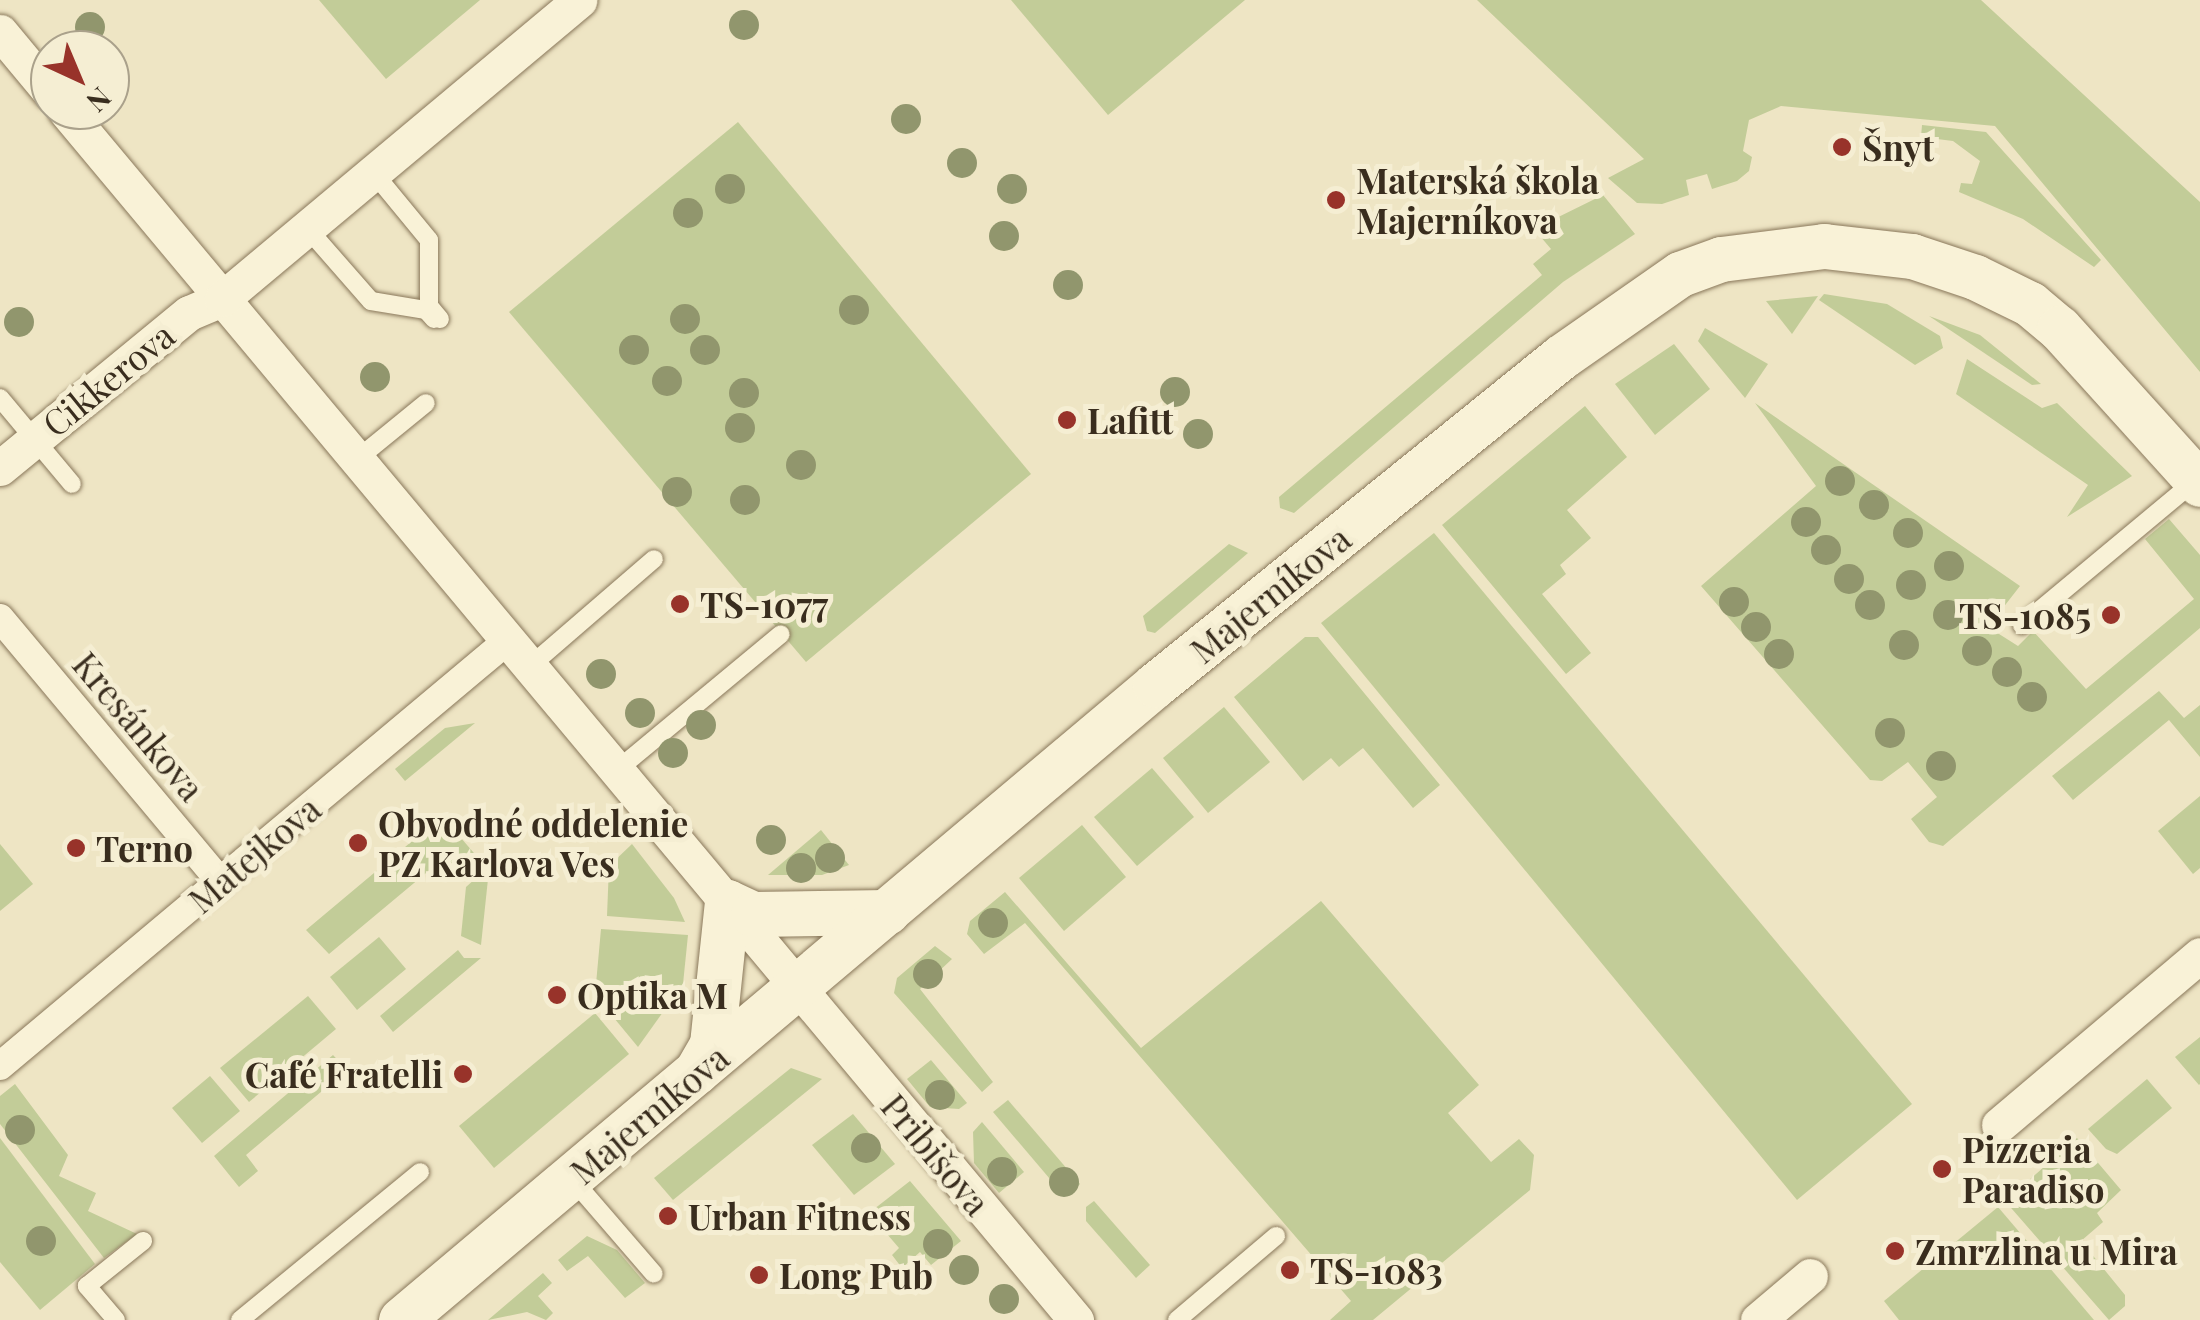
<!DOCTYPE html>
<meta charset="utf-8">
<style>
body{margin:0}
#map{position:relative;width:2200px;height:1320px;overflow:hidden;background:#eee5c4;font-family:"Playfair Display",serif}
div>[style]{position:absolute}
[style*='--x']{left:calc(var(--x)*1px);top:calc(var(--y)*1px);width:calc(var(--w)*1px);rotate:calc(var(--a)*1deg)}
.green>*{inset:0;background:#c2cc98}
.roads{filter:drop-shadow(0 0 2px #89775a) drop-shadow(0 0 2px #89775a)}
.service>*{height:18px;margin:-9px;padding:0 9px;transform-origin:9px;border-radius:9px;background:#f9f2d7}
.pedestrian>*{height:28px;margin:-14px;padding:0 14px;transform-origin:14px;border-radius:14px;background:#f9f2d7}
.minor>*{height:35px;margin:-17.5px;padding:0 17.5px;transform-origin:17.5px;border-radius:17.5px;background:#f9f2d7}
.tertiary>*{height:45px;margin:-22.5px;padding:0 22.5px;transform-origin:22.5px;border-radius:22.5px;background:#f9f2d7}
.trees>*{width:30px;height:30px;margin:-15px;border-radius:50%;background:#91966d}
.dots>*{width:28px;height:28px;translate:-50% -50%;box-sizing:border-box;border:5px solid #f5eed3;border-radius:50%}
span{translate:-50% -50%;white-space:nowrap;text-align:center;line-height:1.15;-webkit-text-stroke:10px #f5eed3;paint-order:stroke}
.poi-label{font-size:35px;color:#392d1e;font-weight:700}
.left{translate:0 -50%;text-align:left}
.right{translate:-100% -50%;text-align:right}
.street-label{font-size:35px;color:#392d1e}
.north{position:absolute;left:30px;top:30px;width:100px;height:100px;box-sizing:border-box;background:#f5eed3;border:2px solid #aaa18b;border-radius:50%;rotate:136deg;font-size:28px;font-weight:700;line-height:40px;text-align:center;color:#392d1e}
.north::after{content:'';display:block;margin:auto;width:35px;height:45px;background:#98332a;clip-path:polygon(50% 0,100% 100%,50% 72%,0 100%)}
</style>
<div id="map">
<div class="green">
<div style="clip-path:polygon(319px 0,480px 0,386px 79px)"></div>
<div style="clip-path:polygon(1011px 0,1245px 0,1108px 115px)"></div>
<div style="clip-path:polygon(1477px 0,1981px 0,2200px 202px,2200px 372px,1995px 126px,1781px 106px,1749px 120px,1743px 151px,1752px 157px,1749px 171px,1737px 181px,1712px 189px,1707px 174px,1686px 180px,1689px 195px,1662px 204px,1637px 203px,1608px 178px,1644px 159px)"></div>
<div style="clip-path:polygon(738px 122px,1031px 474px,806px 662px,509px 312px)"></div>
<div style="clip-path:polygon(1922px 125px,1986px 132px,2101px 260px,2094px 267px,2023px 219px,1959px 192px,1961px 183px,1972px 184px,1980px 161px,1953px 141px,1921px 137px)"></div>
<div style="clip-path:polygon(1603px 195px,1635px 234px,1563px 282px,1294px 513px,1280px 508px,1279px 497px,1542px 275px,1533px 264px,1551px 249px,1534px 229px)"></div>
<div style="clip-path:polygon(1824px 294px,1887px 304px,1940px 336px,1943px 348px,1915px 365px,1819px 300px)"></div>
<div style="clip-path:polygon(1818px 296px,1792px 334px,1766px 301px)"></div>
<div style="clip-path:polygon(1929px 316px,1980px 335px,2041px 384px,2032px 385px)"></div>
<div style="clip-path:polygon(1705px 328px,1768px 364px,1745px 398px,1698px 341px)"></div>
<div style="clip-path:polygon(1674px 344px,1710px 389px,1655px 435px,1615px 384px)"></div>
<div style="clip-path:polygon(1967px 359px,2042px 408px,2057px 403px,2132px 476px,2067px 517px,2088px 485px,1956px 394px)"></div>
<div style="clip-path:polygon(1755px 403px,2020px 586px,1988px 627px,2018px 646px,2033px 631px,2086px 689px,2194px 599px,2145px 539px,2169px 519px,2200px 555px,2200px 628px,1943px 846px,1929px 842px,1911px 819px,1937px 797px,1908px 762px,1882px 781px,1870px 780px,1701px 586px,1816px 486px)"></div>
<div style="clip-path:polygon(1585px 406px,1627px 457px,1567px 510px,1591px 538px,1560px 565px,1566px 574px,1542px 594px,1591px 653px,1566px 674px,1442px 525px)"></div>
<div style="clip-path:polygon(1434px 533px,1912px 1104px,1797px 1200px,1321px 623px)"></div>
<div style="clip-path:polygon(1229px 544px,1248px 553px,1155px 633px,1147px 631px,1143px 616px)"></div>
<div style="clip-path:polygon(1305px 637px,1318px 637px,1440px 785px,1413px 808px,1363px 748px,1339px 767px,1331px 758px,1303px 781px,1234px 697px)"></div>
<div style="clip-path:polygon(2159px 691px,2184px 718px,2200px 705px,2200px 757px,2169px 720px,2073px 800px,2052px 776px)"></div>
<div style="clip-path:polygon(1224px 707px,1270px 762px,1208px 813px,1163px 758px)"></div>
<div style="clip-path:polygon(475px 723px,405px 781px,395px 769px,445px 728px)"></div>
<div style="clip-path:polygon(1152px 768px,1194px 817px,1137px 866px,1094px 817px)"></div>
<div style="clip-path:polygon(2200px 796px,2200px 868px,2193px 874px,2158px 831px)"></div>
<div style="clip-path:polygon(442px 816px,486px 867px,438px 863px,329px 954px,306px 930px)"></div>
<div style="clip-path:polygon(1082px 825px,1126px 877px,1064px 931px,1019px 878px)"></div>
<div style="clip-path:polygon(821px 830px,849px 865px,822px 875px,768px 875px)"></div>
<div style="clip-path:polygon(0 844px,33px 884px,0 911px)"></div>
<div style="clip-path:polygon(632px 844px,674px 898px,685px 922px,607px 916px,609px 866px)"></div>
<div style="clip-path:polygon(476px 878px,488px 879px,481px 945px,461px 936px,466px 887px)"></div>
<div style="clip-path:polygon(1005px 892px,1141px 1048px,1321px 901px,1479px 1085px,1448px 1113px,1491px 1162px,1519px 1139px,1534px 1155px,1530px 1190px,1373px 1320px,1330px 1320px,1351px 1301px,1025px 923px,984px 954px,967px 934px,970px 921px)"></div>
<div style="clip-path:polygon(601px 929px,688px 935px,683px 984px,638px 1047px,595px 995px)"></div>
<div style="clip-path:polygon(379px 937px,406px 969px,357px 1010px,330px 977px)"></div>
<div style="clip-path:polygon(935px 946px,952px 959px,920px 989px,993px 1082px,982px 1092px,894px 993px,897px 978px)"></div>
<div style="clip-path:polygon(458px 950px,464px 958px,481px 958px,393px 1032px,380px 1016px)"></div>
<div style="clip-path:polygon(308px 996px,336px 1029px,249px 1102px,220px 1068px)"></div>
<div style="clip-path:polygon(595px 1013px,629px 1054px,494px 1168px,459px 1126px)"></div>
<div style="clip-path:polygon(2200px 1037px,2200px 1084px,2199px 1085px,2175px 1057px)"></div>
<div style="clip-path:polygon(333px 1055px,347px 1070px,246px 1155px,258px 1171px,239px 1187px,214px 1156px)"></div>
<div style="clip-path:polygon(931px 1060px,967px 1103px,959px 1109px,930px 1107px,907px 1079px)"></div>
<div style="clip-path:polygon(791px 1068px,822px 1079px,673px 1200px,654px 1178px)"></div>
<div style="clip-path:polygon(210px 1076px,240px 1111px,202px 1143px,172px 1108px)"></div>
<div style="clip-path:polygon(2147px 1079px,2172px 1108px,2117px 1154px,2106px 1149px,2088px 1129px)"></div>
<div style="clip-path:polygon(15px 1084px,68px 1155px,59px 1176px,96px 1193px,88px 1211px,137px 1234px,104px 1258px,0 1124px,0 1096px)"></div>
<div style="clip-path:polygon(1008px 1100px,1080px 1184px,1072px 1192px,1061px 1192px,993px 1112px)"></div>
<div style="clip-path:polygon(853px 1114px,895px 1164px,854px 1195px,812px 1145px)"></div>
<div style="clip-path:polygon(982px 1122px,1024px 1172px,999px 1193px,974px 1163px,973px 1132px)"></div>
<div style="clip-path:polygon(0 1138px,95px 1264px,40px 1310px,0 1262px)"></div>
<div style="clip-path:polygon(2077px 1138px,2121px 1190px,2097px 1213px,2103px 1222px,2081px 1241px,2125px 1295px,2125px 1306px,2109px 1320px,2005px 1201px)"></div>
<div style="clip-path:polygon(910px 1181px,961px 1241px,931px 1265px,920px 1252px,902px 1268px,892px 1255px,899px 1248px,869px 1213px)"></div>
<div style="clip-path:polygon(1094px 1201px,1150px 1265px,1136px 1278px,1086px 1221px,1086px 1207px)"></div>
<div style="clip-path:polygon(1998px 1207px,2094px 1320px,1899px 1320px,1884px 1301px)"></div>
<div style="clip-path:polygon(587px 1236px,617px 1250px,645px 1283px,625px 1298px,588px 1256px,567px 1271px,558px 1260px)"></div>
<div style="clip-path:polygon(543px 1273px,552px 1283px,538px 1296px,553px 1313px,546px 1320px,527px 1312px,488px 1320px)"></div>
</div>
<div class="roads">
<div class="service">
<div style="--x:373;--y:172;--w:88;--a:50.5"></div>
<div style="--x:429;--y:240;--w:66;--a:90"></div>
<div style="--x:429;--y:306;--w:17;--a:50"></div>
<div style="--x:307;--y:228;--w:97;--a:48.8"></div>
<div style="--x:371;--y:301;--w:56;--a:9.3"></div>
<div style="--x:426;--y:310;--w:12;--a:48"></div>
<div style="--x:0;--y:398;--w:112;--a:50.1"></div>
<div style="--x:356;--y:460;--w:90;--a:-39.2"></div>
<div style="--x:2022;--y:625;--w:226;--a:-39.8"></div>
<div style="--x:529;--y:667;--w:165;--a:-40.8"></div>
<div style="--x:616;--y:771;--w:214;--a:-39.7"></div>
<div style="--x:572;--y:1179;--w:125;--a:49.2"></div>
<div style="--x:116;--y:1320;--w:45;--a:-130.5"></div>
<div style="--x:87;--y:1286;--w:72;--a:-38.8"></div>
<div style="--x:240;--y:1320;--w:233;--a:-39.4"></div>
<div style="--x:1177;--y:1320;--w:130;--a:-40.3"></div>
</div>
<div class="pedestrian">
<div style="--x:0;--y:618;--w:344;--a:50.1"></div>
<div style="--x:0;--y:1066;--w:662;--a:-39.97"></div>
</div>
<div class="minor">
<div style="--x:0;--y:32;--w:78;--a:50.2"></div>
<div style="--x:65;--y:110;--w:1577;--a:50.12"></div>
<div style="--x:0;--y:468;--w:244;--a:-39.4"></div>
<div style="--x:189;--y:313;--w:36;--a:-23"></div>
<div style="--x:222;--y:299;--w:466;--a:-39.9"></div>
<div style="--x:1999;--y:1125;--w:263;--a:-40.2"></div>
<div style="--x:1758;--y:1320;--w:68;--a:-40.2"></div>
</div>
<div class="tertiary">
<div style="--x:696;--y:1072;--w:32;--a:-60"></div>
<div style="--x:712;--y:1044;--w:143;--a:-84"></div>
<div style="--x:727;--y:902;--w:29;--a:25"></div>
<div style="--x:753;--y:914;--w:134;--a:-0.9"></div>
<div style="--x:401;--y:1320;--w:986;--a:-40.1"></div>
<div style="--x:1155;--y:685;--w:522;--a:-38.93"></div>
<div style="--x:1561;--y:357;--w:145;--a:-34.9"></div>
<div style="--x:1680;--y:274;--w:44;--a:-20.1"></div>
<div style="--x:1721;--y:259;--w:104;--a:-7.2"></div>
<div style="--x:1824;--y:246;--w:89;--a:6.5"></div>
<div style="--x:1912;--y:256;--w:66;--a:18.4"></div>
<div style="--x:1975;--y:277;--w:61;--a:26.1"></div>
<div style="--x:2030;--y:304;--w:38;--a:40"></div>
<div style="--x:2059;--y:328;--w:210;--a:47.9"></div>
</div>
</div>
<div class="trees">
<div style="left:744px;top:25px"></div>
<div style="left:90px;top:27px"></div>
<div style="left:906px;top:119px"></div>
<div style="left:962px;top:163px"></div>
<div style="left:730px;top:189px"></div>
<div style="left:1012px;top:189px"></div>
<div style="left:688px;top:213px"></div>
<div style="left:1004px;top:236px"></div>
<div style="left:1068px;top:285px"></div>
<div style="left:854px;top:310px"></div>
<div style="left:685px;top:319px"></div>
<div style="left:19px;top:322px"></div>
<div style="left:634px;top:350px"></div>
<div style="left:705px;top:350px"></div>
<div style="left:375px;top:377px"></div>
<div style="left:667px;top:381px"></div>
<div style="left:1175px;top:392px"></div>
<div style="left:744px;top:393px"></div>
<div style="left:740px;top:428px"></div>
<div style="left:1198px;top:434px"></div>
<div style="left:801px;top:465px"></div>
<div style="left:1840px;top:481px"></div>
<div style="left:677px;top:492px"></div>
<div style="left:745px;top:500px"></div>
<div style="left:1874px;top:505px"></div>
<div style="left:1806px;top:522px"></div>
<div style="left:1908px;top:533px"></div>
<div style="left:1826px;top:550px"></div>
<div style="left:1949px;top:566px"></div>
<div style="left:1849px;top:579px"></div>
<div style="left:1911px;top:585px"></div>
<div style="left:1734px;top:602px"></div>
<div style="left:1870px;top:605px"></div>
<div style="left:1948px;top:615px"></div>
<div style="left:1756px;top:627px"></div>
<div style="left:1904px;top:645px"></div>
<div style="left:1977px;top:651px"></div>
<div style="left:1779px;top:654px"></div>
<div style="left:2007px;top:672px"></div>
<div style="left:601px;top:674px"></div>
<div style="left:2032px;top:697px"></div>
<div style="left:640px;top:713px"></div>
<div style="left:701px;top:725px"></div>
<div style="left:1890px;top:733px"></div>
<div style="left:673px;top:753px"></div>
<div style="left:1941px;top:766px"></div>
<div style="left:771px;top:840px"></div>
<div style="left:830px;top:858px"></div>
<div style="left:801px;top:868px"></div>
<div style="left:993px;top:923px"></div>
<div style="left:928px;top:974px"></div>
<div style="left:940px;top:1095px"></div>
<div style="left:20px;top:1130px"></div>
<div style="left:866px;top:1148px"></div>
<div style="left:1002px;top:1172px"></div>
<div style="left:1064px;top:1182px"></div>
<div style="left:41px;top:1241px"></div>
<div style="left:938px;top:1244px"></div>
<div style="left:964px;top:1270px"></div>
<div style="left:1004px;top:1299px"></div>
</div>
<div class="dots">
<div style="left:1842px;top:147px;background:#98332a"></div>
<div style="left:1336px;top:200px;background:#98332a"></div>
<div style="left:1067px;top:420px;background:#98332a"></div>
<div style="left:680px;top:604px;background:#98332a"></div>
<div style="left:2111px;top:615px;background:#98332a"></div>
<div style="left:358px;top:843px;background:#98332a"></div>
<div style="left:76px;top:848px;background:#98332a"></div>
<div style="left:557px;top:995px;background:#98332a"></div>
<div style="left:463px;top:1074px;background:#98332a"></div>
<div style="left:1942px;top:1169px;background:#98332a"></div>
<div style="left:668px;top:1216px;background:#98332a"></div>
<div style="left:1895px;top:1251px;background:#98332a"></div>
<div style="left:1290px;top:1270px;background:#98332a"></div>
<div style="left:759px;top:1275px;background:#98332a"></div>
</div>
<div class="poi-label">
<span class="left" style="left:1862px;top:147px">Šnyt</span>
<span class="left" style="left:1356px;top:200px">Materská škola<br>Majerníkova</span>
<span class="left" style="left:1087px;top:420px">Lafitt</span>
<span class="left" style="left:700px;top:604px">TS-1077</span>
<span class="right" style="left:2091px;top:615px">TS-1085</span>
<span class="left" style="left:378px;top:843px">Obvodné oddelenie<br>PZ Karlova Ves</span>
<span class="left" style="left:96px;top:848px">Terno</span>
<span class="left" style="left:577px;top:995px">Optika M</span>
<span class="right" style="left:443px;top:1074px">Café Fratelli</span>
<span class="left" style="left:1962px;top:1169px">Pizzeria<br>Paradiso</span>
<span class="left" style="left:688px;top:1216px">Urban Fitness</span>
<span class="left" style="left:1915px;top:1251px">Zmrzlina u Mira</span>
<span class="left" style="left:1310px;top:1270px">TS-1083</span>
<span class="left" style="left:779px;top:1275px">Long Pub</span>
</div>
<div class="street-label">
<span style="left:108px;top:379px;rotate:-39deg">Cikkerova</span>
<span style="left:1270px;top:594px;rotate:-39deg">Majerníkova</span>
<span style="left:139px;top:726px;rotate:50deg">Kresánkova</span>
<span style="left:254px;top:854px;rotate:-40deg">Matejkova</span>
<span style="left:649px;top:1114px;rotate:-40deg">Majerníkova</span>
<span style="left:936px;top:1154px;rotate:50deg">Pribišova</span>
</div>
<div class="north">N</div>
</div>
